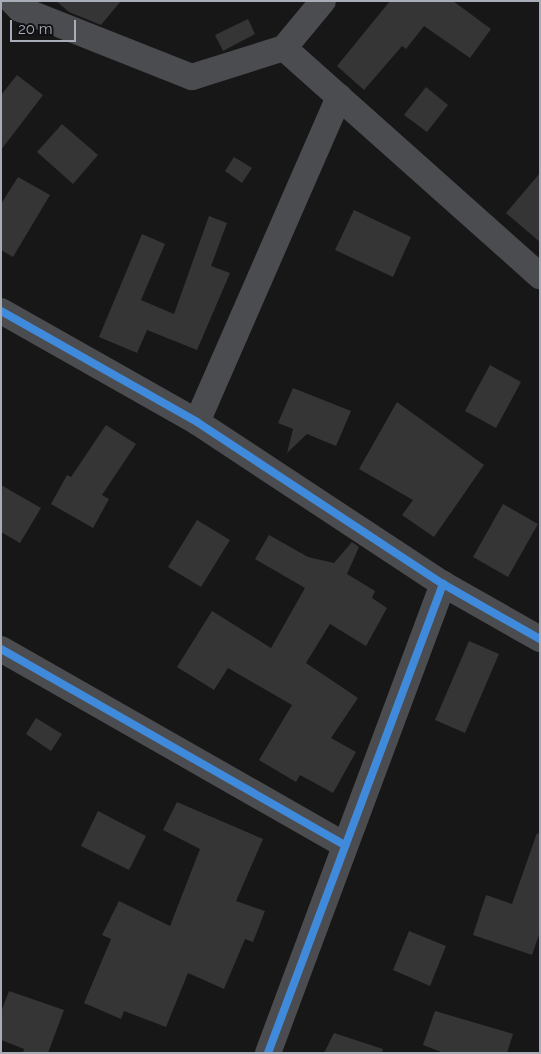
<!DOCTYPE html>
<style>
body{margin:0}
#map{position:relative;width:541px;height:1054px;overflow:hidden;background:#171717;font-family:Raleway,sans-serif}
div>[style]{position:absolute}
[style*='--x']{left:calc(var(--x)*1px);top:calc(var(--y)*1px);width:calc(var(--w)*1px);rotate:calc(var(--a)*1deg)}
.building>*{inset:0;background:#353536}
.minor>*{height:26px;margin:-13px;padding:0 13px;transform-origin:13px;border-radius:13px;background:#4b4c50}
.cycleway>*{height:8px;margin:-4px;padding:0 4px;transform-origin:4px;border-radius:4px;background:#408adc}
span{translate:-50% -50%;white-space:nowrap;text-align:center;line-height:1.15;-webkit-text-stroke:4.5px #111113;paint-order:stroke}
.frame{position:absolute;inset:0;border:2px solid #a8adb8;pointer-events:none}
.scale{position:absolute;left:10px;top:20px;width:66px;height:22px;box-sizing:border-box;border:2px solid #a8adb8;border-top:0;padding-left:6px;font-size:15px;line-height:18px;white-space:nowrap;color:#a8adb8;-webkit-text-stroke:4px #111113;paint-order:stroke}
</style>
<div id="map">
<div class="building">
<div style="clip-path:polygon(56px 1px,121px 1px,101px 25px,69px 12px)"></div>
<div style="clip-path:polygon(390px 1px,453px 1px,491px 29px,470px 58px,424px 26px,406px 49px,402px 46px,364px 90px,337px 66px)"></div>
<div style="clip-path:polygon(248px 19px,255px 34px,223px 51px,215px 35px)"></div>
<div style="clip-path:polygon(17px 75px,43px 95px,1px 150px,1px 95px)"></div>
<div style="clip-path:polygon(426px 87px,448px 105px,427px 132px,404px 115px)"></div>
<div style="clip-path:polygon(62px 124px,98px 155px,73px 184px,37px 152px)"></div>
<div style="clip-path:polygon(234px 157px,252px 168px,242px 183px,225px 171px)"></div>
<div style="clip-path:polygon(540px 173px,540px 242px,506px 213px)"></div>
<div style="clip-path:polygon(18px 177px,50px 195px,13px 257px,1px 250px,1px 204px)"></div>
<div style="clip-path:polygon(354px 210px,411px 237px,393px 277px,335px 250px)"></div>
<div style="clip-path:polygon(209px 216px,227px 223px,211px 266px,230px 273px,197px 350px,147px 330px,137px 353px,99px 337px,142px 234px,165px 244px,141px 300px,174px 314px)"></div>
<div style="clip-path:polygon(490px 365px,521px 382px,496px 428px,465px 411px)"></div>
<div style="clip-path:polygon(293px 388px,351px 411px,336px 446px,307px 434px,287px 453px,293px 429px,278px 423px)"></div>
<div style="clip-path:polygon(397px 402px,484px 465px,434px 537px,402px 515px,413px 500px,359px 469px)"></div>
<div style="clip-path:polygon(106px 425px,136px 444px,102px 495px,109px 499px,93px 528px,51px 504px,67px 475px,71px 477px)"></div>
<div style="clip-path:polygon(1px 485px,41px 508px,20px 543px,1px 532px)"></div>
<div style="clip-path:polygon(503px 504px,538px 524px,508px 577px,473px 557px)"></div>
<div style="clip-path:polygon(197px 520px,230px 540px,201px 587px,168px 567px)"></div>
<div style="clip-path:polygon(269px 535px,308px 557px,334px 563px,352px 542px,359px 547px,347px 574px,375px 591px,372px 598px,387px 608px,366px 646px,330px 624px,306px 663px,358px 698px,331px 738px,356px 752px,333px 793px,300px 775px,296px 782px,259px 760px,292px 705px,228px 668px,214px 690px,177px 667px,212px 611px,271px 648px,305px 588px,255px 559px)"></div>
<div style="clip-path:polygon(469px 641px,499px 654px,465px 733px,435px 720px)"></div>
<div style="clip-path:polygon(36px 718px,62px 734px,51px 751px,26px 734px)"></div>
<div style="clip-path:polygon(177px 802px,263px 839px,236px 901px,265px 911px,253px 942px,245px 939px,224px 989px,188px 973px,166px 1027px,124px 1011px,121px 1019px,84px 1003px,111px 939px,102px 935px,119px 901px,170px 926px,200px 849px,163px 830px)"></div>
<div style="clip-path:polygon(98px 811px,146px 836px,129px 870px,81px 846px)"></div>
<div style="clip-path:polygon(537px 833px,540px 834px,540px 932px,532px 955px,473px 935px,486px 895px,512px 904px)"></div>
<div style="clip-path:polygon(409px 931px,446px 946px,430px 986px,393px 970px)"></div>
<div style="clip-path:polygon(9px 991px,64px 1010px,48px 1053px,23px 1053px,24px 1049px,1px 1040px,1px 1012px)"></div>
<div style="clip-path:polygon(435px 1011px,513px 1034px,507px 1053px,444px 1053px,423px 1045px)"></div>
<div style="clip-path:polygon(334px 1033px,383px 1049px,382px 1053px,324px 1053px)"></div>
</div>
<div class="minor">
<div style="--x:12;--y:1;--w:11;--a:45"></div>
<div style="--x:20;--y:9;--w:185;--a:21.6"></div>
<div style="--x:192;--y:77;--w:96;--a:-17.5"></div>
<div style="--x:284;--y:48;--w:61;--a:-50.3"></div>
<div style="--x:284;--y:48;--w:343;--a:41.7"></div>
<div style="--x:1;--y:311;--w:225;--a:29.5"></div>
<div style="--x:197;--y:422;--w:295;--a:33.4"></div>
<div style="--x:443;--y:584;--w:112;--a:29.6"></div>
<div style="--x:197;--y:422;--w:355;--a:-66.4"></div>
<div style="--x:1;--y:649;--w:395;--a:29.7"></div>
<div style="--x:268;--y:1053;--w:501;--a:-69.54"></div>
</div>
<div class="cycleway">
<div style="--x:1;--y:311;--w:225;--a:29.5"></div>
<div style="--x:197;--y:422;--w:295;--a:33.4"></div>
<div style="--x:443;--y:584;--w:112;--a:29.6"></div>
<div style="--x:1;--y:649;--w:395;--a:29.7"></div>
<div style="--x:268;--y:1053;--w:501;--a:-69.54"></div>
</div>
<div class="frame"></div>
<div class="scale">20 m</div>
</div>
